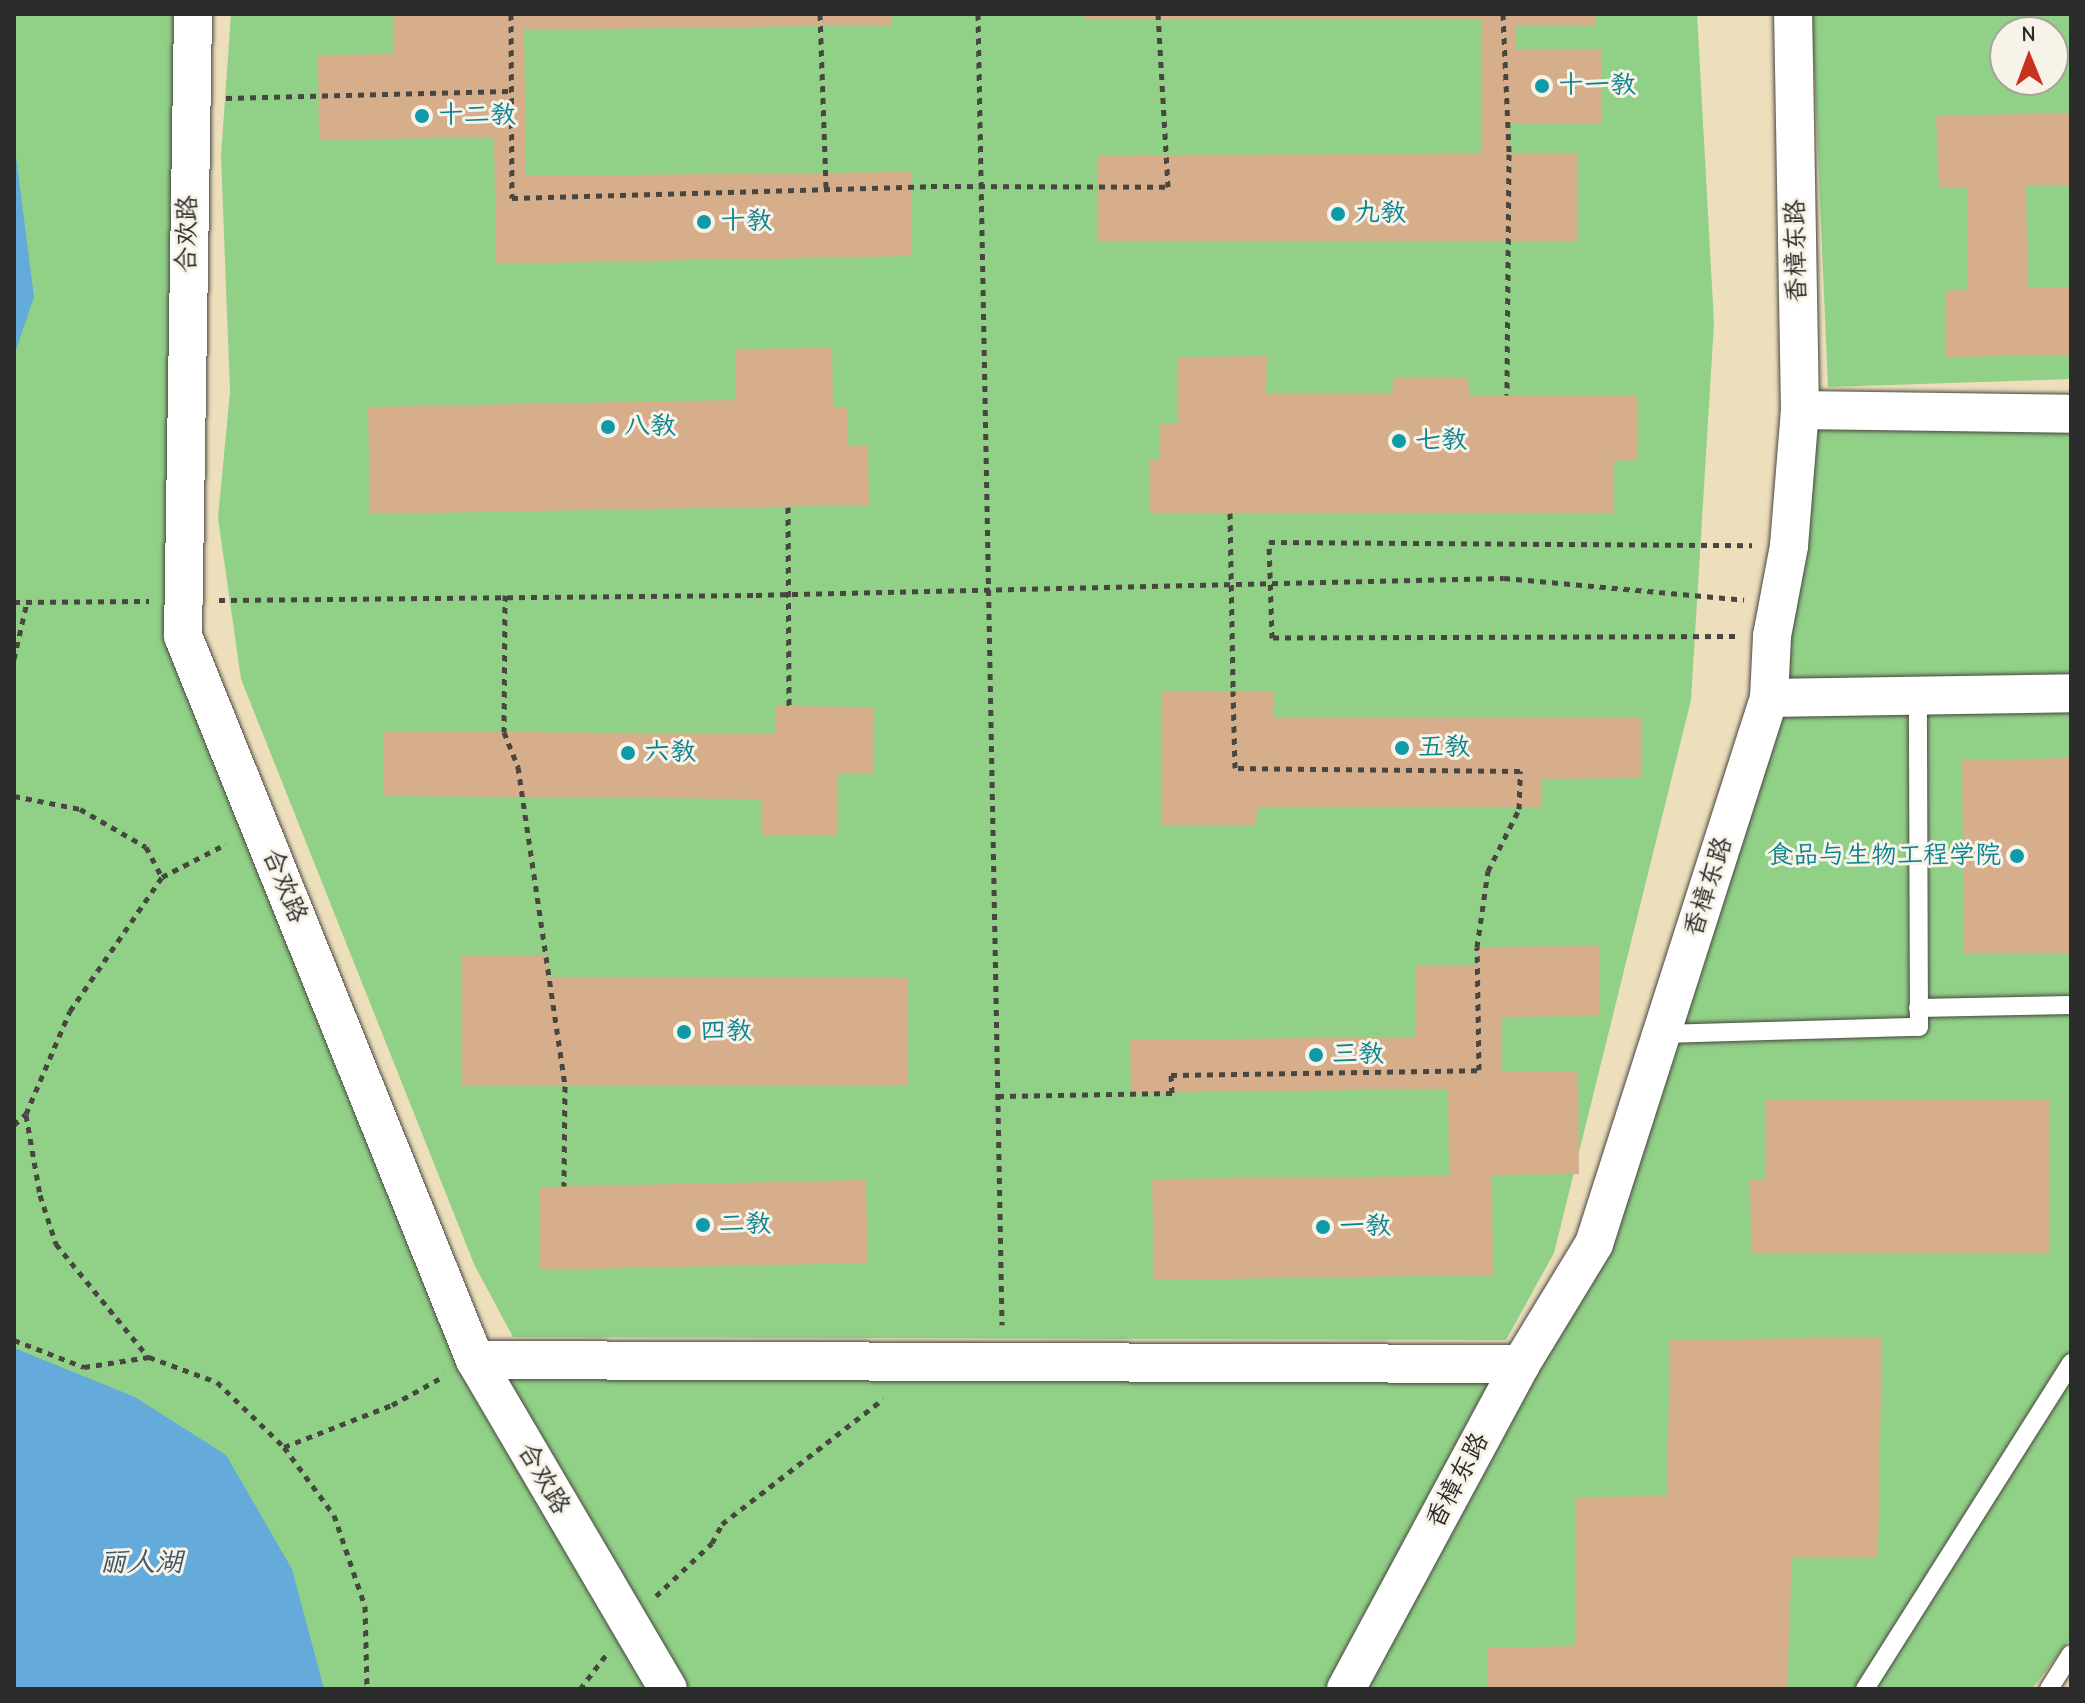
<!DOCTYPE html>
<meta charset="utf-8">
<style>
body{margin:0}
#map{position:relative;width:2085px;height:1703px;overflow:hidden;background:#eddebc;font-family:"Comic Neue","LXGW WenKai TC",sans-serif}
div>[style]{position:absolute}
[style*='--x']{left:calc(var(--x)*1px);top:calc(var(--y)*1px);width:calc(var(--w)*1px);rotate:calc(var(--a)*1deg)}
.green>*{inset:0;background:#91d087}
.water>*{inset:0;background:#64aada}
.building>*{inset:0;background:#d7ae8b}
.path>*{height:5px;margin-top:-2.5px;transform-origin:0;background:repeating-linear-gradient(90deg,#484641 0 6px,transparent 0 12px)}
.roads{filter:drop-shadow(0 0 2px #484641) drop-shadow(0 0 2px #484641)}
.service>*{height:18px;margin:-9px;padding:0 9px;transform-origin:9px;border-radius:9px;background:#fff}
.minor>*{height:38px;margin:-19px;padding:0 19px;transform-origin:19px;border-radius:19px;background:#fff}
.path-bridge>*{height:5px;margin-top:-2.5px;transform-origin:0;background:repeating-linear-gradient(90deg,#484641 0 6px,transparent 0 12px)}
.dots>*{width:22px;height:22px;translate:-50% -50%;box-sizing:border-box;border:4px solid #f7f3e8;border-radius:50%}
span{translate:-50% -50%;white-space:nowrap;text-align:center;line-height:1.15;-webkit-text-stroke:6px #f7f3e8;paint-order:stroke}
.culture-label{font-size:26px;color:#0d838f}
.left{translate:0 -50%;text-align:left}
.right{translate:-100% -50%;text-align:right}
.street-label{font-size:26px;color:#2b2b2b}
.water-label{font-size:28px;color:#3f5768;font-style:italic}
.frame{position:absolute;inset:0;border:16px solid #2b2b2b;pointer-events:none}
.north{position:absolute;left:1989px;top:16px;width:80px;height:80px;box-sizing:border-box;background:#f7f3e8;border:2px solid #a5a39c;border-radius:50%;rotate:359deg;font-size:22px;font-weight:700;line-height:32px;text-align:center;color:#2b2b2b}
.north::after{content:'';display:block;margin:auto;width:28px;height:36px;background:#c8321e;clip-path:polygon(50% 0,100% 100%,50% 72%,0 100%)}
</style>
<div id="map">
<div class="green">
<div style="clip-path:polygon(14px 14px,193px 14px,183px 636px,475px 1360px,1521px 1364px,1594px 1244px,1770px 701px,2071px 695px,2071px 1638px,2032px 1689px,14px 1689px)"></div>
<div style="clip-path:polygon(231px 14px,1697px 14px,1714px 323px,1691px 700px,1554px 1253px,1506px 1340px,513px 1337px,474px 1264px,241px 679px,218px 518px,230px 392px,221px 156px)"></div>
<div style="clip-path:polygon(evenodd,1812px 14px,2071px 14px,2071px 379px,1828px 387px,1812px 14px,2005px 32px,2053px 32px,2053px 80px,2005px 80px,2005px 32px)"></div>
<div style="clip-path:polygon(1802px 410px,2071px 414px,2071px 692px,1773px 695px)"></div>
</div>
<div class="water">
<div style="clip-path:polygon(14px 141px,34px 297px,14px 356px)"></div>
<div style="clip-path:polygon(14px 1348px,135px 1397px,226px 1455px,292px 1569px,324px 1689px,14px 1689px)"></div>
</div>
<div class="building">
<div style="clip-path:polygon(393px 14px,892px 14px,892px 25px,524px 30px,526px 176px,911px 172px,912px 256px,496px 264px,494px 137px,319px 140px,318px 55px,393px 54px)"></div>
<div style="clip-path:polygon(1084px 14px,1595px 14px,1595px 25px,1516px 26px,1516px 49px,1601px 49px,1602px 123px,1509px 123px,1509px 154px,1578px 154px,1578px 241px,1098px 242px,1098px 155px,1482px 154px,1482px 19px,1085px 20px)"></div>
<div style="clip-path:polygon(2071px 113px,2071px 185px,2026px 186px,2028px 288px,2071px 287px,2071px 355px,1946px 357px,1945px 291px,1968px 289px,1967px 187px,1939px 188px,1936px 116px)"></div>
<div style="clip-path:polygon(832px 348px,833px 408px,847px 408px,848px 446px,868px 446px,869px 505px,370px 514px,368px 407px,736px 400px,735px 349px)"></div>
<div style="clip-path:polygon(1267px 356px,1266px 394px,1392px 394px,1393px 378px,1468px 378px,1469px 395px,1638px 395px,1638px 460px,1614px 461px,1614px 514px,1150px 513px,1150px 459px,1160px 459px,1160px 423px,1178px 423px,1178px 357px)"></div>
<div style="clip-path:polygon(1161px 691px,1274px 691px,1274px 717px,1642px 717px,1642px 778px,1541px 779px,1541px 808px,1257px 808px,1256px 826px,1161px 826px)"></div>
<div style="clip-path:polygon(776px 706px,873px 707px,873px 773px,838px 773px,838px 836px,761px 836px,762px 799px,383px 796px,383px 731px,775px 734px)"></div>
<div style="clip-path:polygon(2071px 758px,2071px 953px,1964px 954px,1962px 760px)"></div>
<div style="clip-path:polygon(1599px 946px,1600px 1016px,1502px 1017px,1502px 1072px,1578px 1071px,1579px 1174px,1492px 1175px,1493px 1275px,1154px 1280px,1152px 1179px,1449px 1176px,1448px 1089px,1131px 1093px,1130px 1040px,1416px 1037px,1416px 966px,1477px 966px,1477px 947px)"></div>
<div style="clip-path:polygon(462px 955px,547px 955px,547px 978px,907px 978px,907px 1085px,462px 1086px)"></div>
<div style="clip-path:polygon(1765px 1099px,2050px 1099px,2050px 1253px,1751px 1254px,1750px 1179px,1765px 1180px)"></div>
<div style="clip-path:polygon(866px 1180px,868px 1263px,540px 1270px,539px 1187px)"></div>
<div style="clip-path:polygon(1882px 1337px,1878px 1557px,1792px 1557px,1787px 1689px,1488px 1689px,1488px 1648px,1576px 1646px,1576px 1497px,1667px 1496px,1670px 1340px)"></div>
</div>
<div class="path">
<div style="--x:511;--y:14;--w:184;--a:89.7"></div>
<div style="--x:512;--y:198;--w:419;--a:-1.6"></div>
<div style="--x:931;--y:186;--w:237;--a:0.2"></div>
<div style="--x:1168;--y:187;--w:173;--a:-93.3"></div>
<div style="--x:820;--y:14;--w:175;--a:88"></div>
<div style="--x:978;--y:14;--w:1311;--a:88.95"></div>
<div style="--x:1503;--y:14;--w:140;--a:87.5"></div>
<div style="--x:1509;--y:154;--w:241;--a:90.5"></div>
<div style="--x:226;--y:98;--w:283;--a:-1.4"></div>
<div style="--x:505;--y:595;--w:137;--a:90.4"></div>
<div style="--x:504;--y:732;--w:38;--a:68"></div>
<div style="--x:518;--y:767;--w:322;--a:81.6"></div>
<div style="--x:565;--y:1086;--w:100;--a:90.6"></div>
<div style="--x:219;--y:600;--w:537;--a:-0.53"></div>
<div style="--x:756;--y:595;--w:748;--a:-1.3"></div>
<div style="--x:1504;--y:578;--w:241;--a:5.2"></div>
<div style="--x:14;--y:602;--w:135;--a:-0.4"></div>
<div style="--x:1735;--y:636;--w:463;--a:179.8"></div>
<div style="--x:1272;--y:638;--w:96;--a:-91.8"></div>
<div style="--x:1269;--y:542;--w:483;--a:0.4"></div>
<div style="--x:14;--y:659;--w:58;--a:-77.2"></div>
<div style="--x:14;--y:796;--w:67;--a:11.1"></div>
<div style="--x:80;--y:809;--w:76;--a:29.9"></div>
<div style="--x:146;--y:847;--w:34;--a:62"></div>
<div style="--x:998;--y:1096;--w:174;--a:-1"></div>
<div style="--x:1172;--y:1093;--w:18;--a:-93"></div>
<div style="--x:1171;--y:1075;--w:308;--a:-0.9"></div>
<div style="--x:1479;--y:1070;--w:123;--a:-90.9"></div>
<div style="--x:1477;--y:947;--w:77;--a:-81.8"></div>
<div style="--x:1488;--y:871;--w:69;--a:-63.4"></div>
<div style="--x:1519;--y:809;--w:38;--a:-88"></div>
<div style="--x:1520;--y:771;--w:285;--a:-179.4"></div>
<div style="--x:1235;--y:768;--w:77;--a:-91.5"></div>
<div style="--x:26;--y:1115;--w:81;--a:80.1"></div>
<div style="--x:40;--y:1195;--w:52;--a:71.9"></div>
<div style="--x:56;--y:1244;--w:146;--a:50.8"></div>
<div style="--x:14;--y:1125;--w:16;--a:-43"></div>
<div style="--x:26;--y:1114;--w:112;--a:-66.9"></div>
<div style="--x:70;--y:1011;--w:163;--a:-55.5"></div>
<div style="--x:162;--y:877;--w:72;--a:-27.3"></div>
<div style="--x:14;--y:1340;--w:75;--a:21.1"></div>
<div style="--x:84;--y:1367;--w:66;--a:-8.7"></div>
<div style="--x:149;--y:1357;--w:72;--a:20.2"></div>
<div style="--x:217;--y:1382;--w:93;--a:44.1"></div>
<div style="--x:284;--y:1447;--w:84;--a:53.7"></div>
<div style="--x:334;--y:1515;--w:96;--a:71.2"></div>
<div style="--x:365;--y:1606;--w:83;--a:88.6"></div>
<div style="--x:284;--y:1447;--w:116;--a:-21.3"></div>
<div style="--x:392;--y:1405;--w:60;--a:-29.1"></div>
<div style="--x:656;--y:1596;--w:77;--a:-43.4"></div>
<div style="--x:712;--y:1543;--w:21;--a:-62"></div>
<div style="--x:722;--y:1524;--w:204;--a:-37.8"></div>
<div style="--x:580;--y:1689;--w:43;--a:-52.6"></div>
</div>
<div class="roads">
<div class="service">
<div style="--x:1918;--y:1008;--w:153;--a:-1.1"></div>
<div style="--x:1661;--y:1034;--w:258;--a:-1.6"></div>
<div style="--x:1919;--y:1027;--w:331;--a:-90.2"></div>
<div style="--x:1865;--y:1689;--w:386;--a:-57.7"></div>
<div style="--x:2049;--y:1689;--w:41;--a:-57.8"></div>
</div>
<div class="minor">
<div style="--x:193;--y:14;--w:622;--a:90.92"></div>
<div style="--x:183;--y:636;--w:781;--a:68.04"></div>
<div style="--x:475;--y:1360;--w:381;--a:59.6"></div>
<div style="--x:1800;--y:410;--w:271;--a:0.8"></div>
<div style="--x:1769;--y:698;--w:302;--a:-0.9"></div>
<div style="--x:475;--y:1360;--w:1046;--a:0.22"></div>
<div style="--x:1346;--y:1689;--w:369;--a:-61.7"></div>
<div style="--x:1521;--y:1364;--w:140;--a:-58.7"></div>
<div style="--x:1594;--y:1244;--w:573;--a:-72.23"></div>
<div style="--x:1769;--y:698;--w:62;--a:-87.2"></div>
<div style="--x:1772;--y:636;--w:92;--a:-79.3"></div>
<div style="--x:1789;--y:546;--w:136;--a:-85.4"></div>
<div style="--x:1800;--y:410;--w:396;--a:-91"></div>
</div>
</div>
<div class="path-bridge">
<div style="--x:788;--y:507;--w:199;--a:89.7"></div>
<div style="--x:1230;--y:513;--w:178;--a:89"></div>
</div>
<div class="dots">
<div style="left:1542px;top:86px;background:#0f9aa8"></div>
<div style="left:422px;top:116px;background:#0f9aa8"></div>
<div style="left:1338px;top:214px;background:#0f9aa8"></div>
<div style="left:704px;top:222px;background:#0f9aa8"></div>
<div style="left:608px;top:427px;background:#0f9aa8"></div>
<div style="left:1399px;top:441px;background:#0f9aa8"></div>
<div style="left:1402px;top:748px;background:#0f9aa8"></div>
<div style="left:628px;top:753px;background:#0f9aa8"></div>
<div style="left:2017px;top:856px;background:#0f9aa8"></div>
<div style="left:684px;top:1032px;background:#0f9aa8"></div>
<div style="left:1316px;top:1055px;background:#0f9aa8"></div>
<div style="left:703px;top:1225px;background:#0f9aa8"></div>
<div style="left:1323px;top:1227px;background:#0f9aa8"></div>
</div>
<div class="culture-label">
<span class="left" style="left:1558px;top:86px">十一教</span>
<span class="left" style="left:438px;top:116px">十二教</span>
<span class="left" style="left:1354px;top:214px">九教</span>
<span class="left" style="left:720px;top:222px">十教</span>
<span class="left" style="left:624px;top:427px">八教</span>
<span class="left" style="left:1415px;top:441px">七教</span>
<span class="left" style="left:1418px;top:748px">五教</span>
<span class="left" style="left:644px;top:753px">六教</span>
<span class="right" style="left:2001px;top:856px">食品与生物工程学院</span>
<span class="left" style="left:700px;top:1032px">四教</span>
<span class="left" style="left:1332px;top:1055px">三教</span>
<span class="left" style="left:719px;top:1225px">二教</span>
<span class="left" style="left:1339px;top:1227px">一教</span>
</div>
<div class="street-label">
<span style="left:188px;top:234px;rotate:-89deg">合欢路</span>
<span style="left:1797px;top:251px;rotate:-91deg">香樟东路</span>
<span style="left:284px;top:886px;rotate:68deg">合欢路</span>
<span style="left:1709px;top:887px;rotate:-72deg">香樟东路</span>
<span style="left:543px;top:1479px;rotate:60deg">合欢路</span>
<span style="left:1458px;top:1481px;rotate:-62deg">香樟东路</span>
</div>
<div class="water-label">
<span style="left:141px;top:1562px">丽人湖</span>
</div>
<div class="frame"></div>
<div class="north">N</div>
</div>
